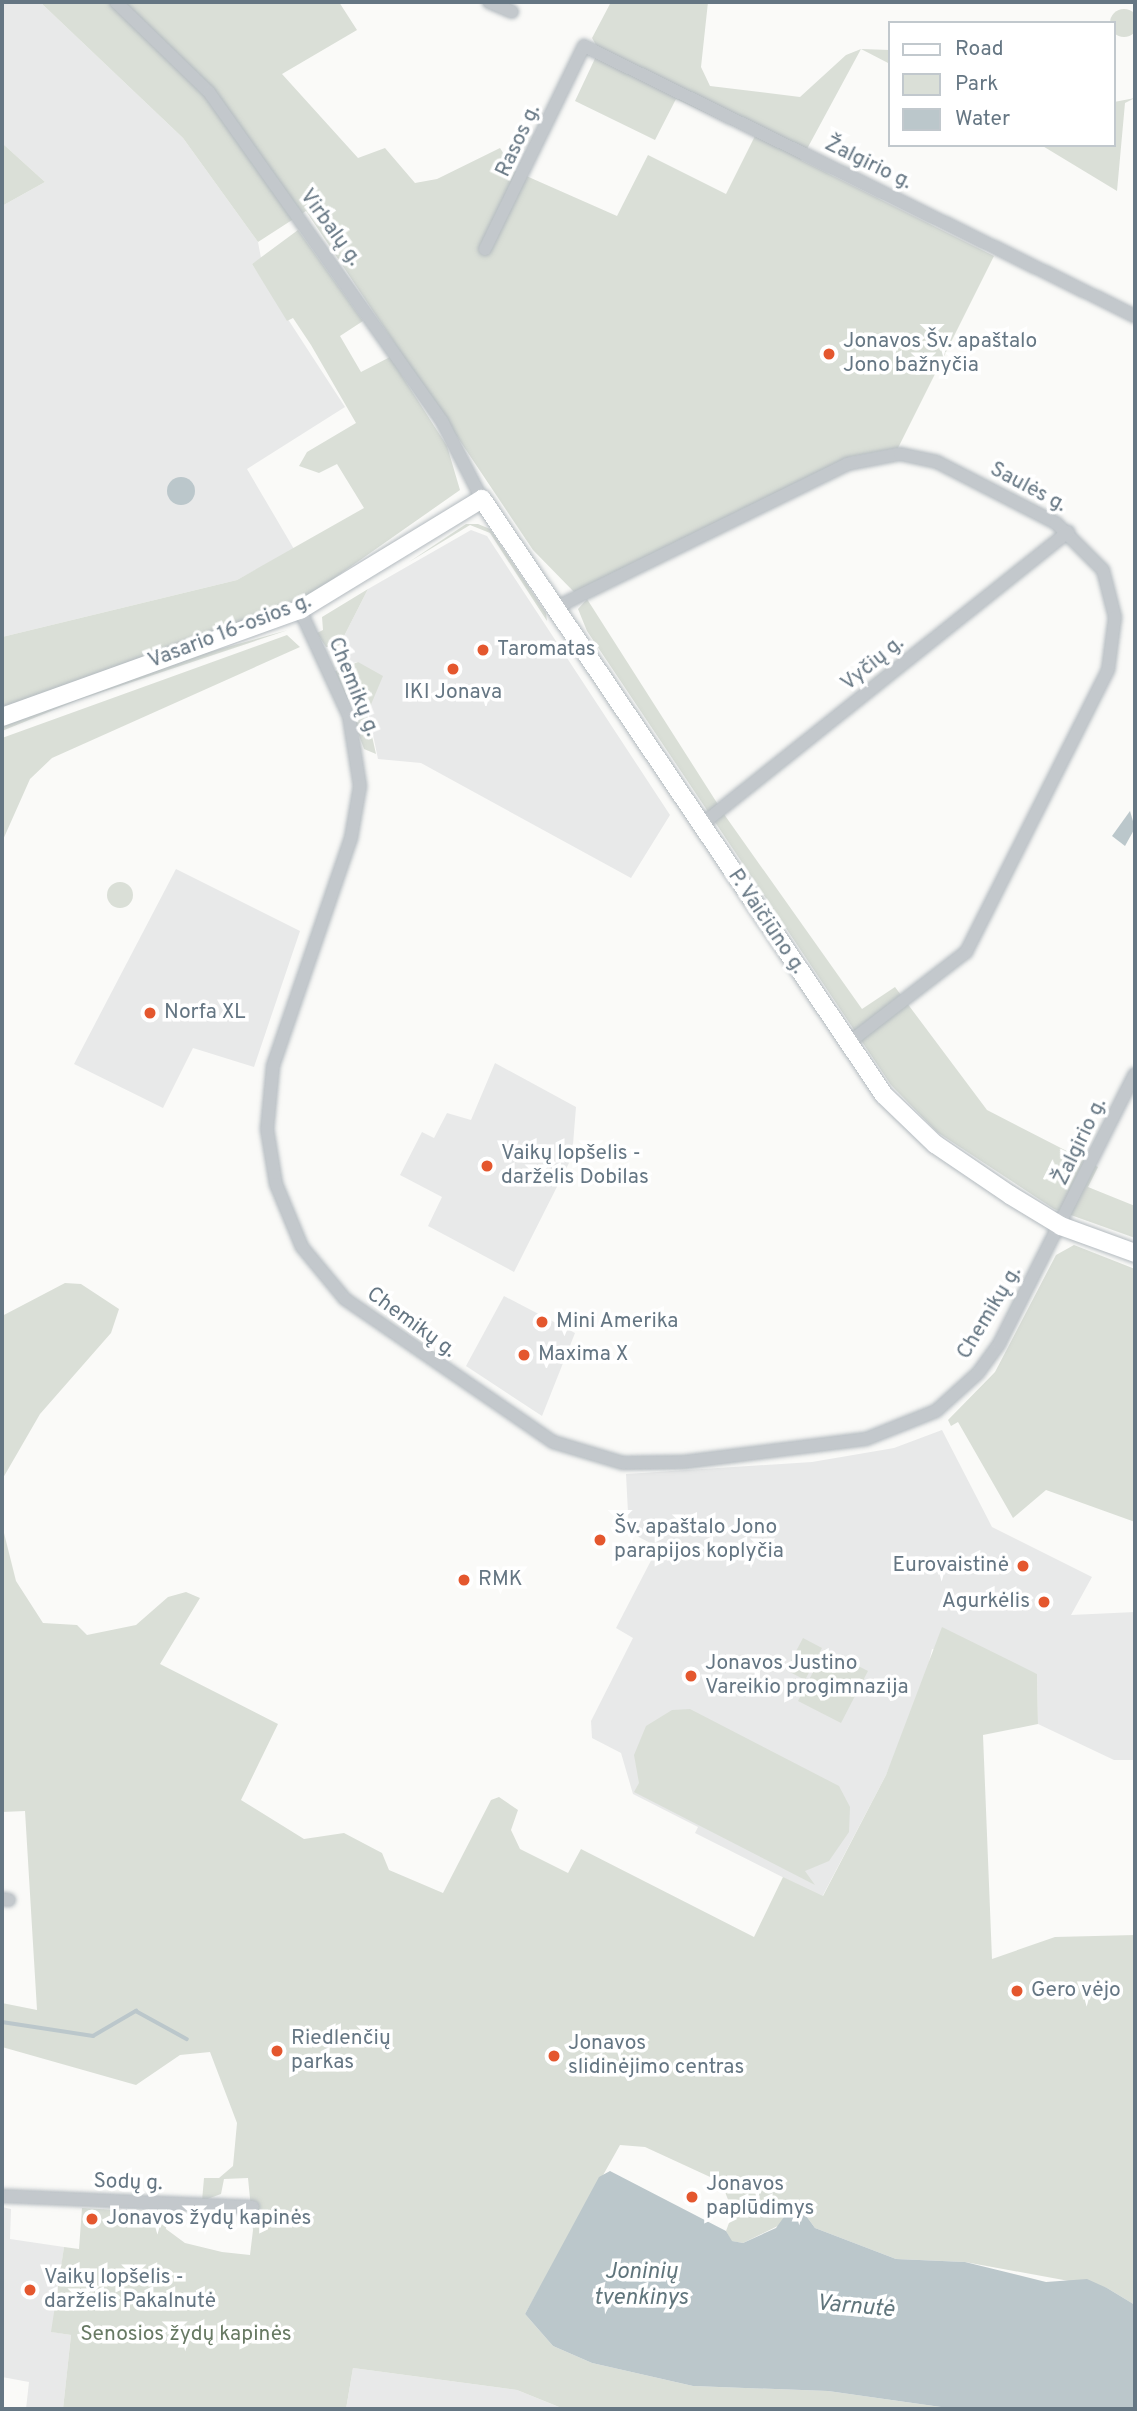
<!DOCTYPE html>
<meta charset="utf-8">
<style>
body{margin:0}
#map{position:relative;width:1137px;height:2411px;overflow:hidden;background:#fafaf8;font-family:Overpass,sans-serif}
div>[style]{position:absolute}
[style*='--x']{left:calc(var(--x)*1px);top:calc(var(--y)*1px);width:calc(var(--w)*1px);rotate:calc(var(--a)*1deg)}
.built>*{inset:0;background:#e8e9e9}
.green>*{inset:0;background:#dadfd7}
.round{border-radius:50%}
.water>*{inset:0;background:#bbc7cb}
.stream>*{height:3.5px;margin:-1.75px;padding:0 1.75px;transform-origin:1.75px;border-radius:1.75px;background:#bbc7cb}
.roads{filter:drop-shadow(0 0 2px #b3babf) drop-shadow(0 0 2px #b3babf)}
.street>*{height:12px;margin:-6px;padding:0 6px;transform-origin:6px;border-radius:6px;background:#c3c8cc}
.secondary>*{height:18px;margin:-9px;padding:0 9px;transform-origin:9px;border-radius:9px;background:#fff}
.dots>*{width:19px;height:19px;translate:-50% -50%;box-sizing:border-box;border:4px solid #fff;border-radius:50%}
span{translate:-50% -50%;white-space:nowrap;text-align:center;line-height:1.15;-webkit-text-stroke:7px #fff;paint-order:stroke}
.street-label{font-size:21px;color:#657683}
.poi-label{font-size:21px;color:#657683}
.left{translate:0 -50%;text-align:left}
.right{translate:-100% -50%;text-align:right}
.park-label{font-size:21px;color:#687a64}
.water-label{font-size:23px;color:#60757c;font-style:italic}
.frame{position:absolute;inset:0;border:4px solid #657683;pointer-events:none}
.legend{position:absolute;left:888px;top:21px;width:228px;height:126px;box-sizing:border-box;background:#fff;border:2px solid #c1c8cd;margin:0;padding:9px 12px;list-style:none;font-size:21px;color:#657683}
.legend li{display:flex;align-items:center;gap:14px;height:35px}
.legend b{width:35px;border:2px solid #c1c8cd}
</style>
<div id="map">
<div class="built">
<div style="clip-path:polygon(2px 2px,40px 2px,183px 138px,258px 242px,261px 258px,252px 264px,345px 407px,247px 469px,294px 549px,237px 580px,2px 637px,2px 206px,45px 182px,2px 143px)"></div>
<div style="clip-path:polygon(471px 530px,487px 536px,670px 815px,631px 878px,421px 763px,378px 759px,358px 662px,347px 664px,339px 646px,368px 589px)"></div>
<div style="clip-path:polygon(176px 869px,300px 931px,254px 1067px,193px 1048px,163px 1108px,74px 1064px)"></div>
<div style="clip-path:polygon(495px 1063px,576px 1107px,572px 1157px,514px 1272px,428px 1226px,442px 1197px,400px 1175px,422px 1132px,434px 1138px,447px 1113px,471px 1120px)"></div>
<div style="clip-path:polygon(504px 1296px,575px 1333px,542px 1416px,466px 1366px)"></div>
<div style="clip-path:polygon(942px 1430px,992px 1527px,1092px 1577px,1071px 1615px,1135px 1612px,1135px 1760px,1114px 1760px,1038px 1724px,1037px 1674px,932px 1649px,923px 1689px,886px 1775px,822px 1897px,695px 1833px,698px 1827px,633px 1794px,621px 1753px,592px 1738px,591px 1721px,633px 1638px,616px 1628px,658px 1547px,629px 1532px,626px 1474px,812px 1462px,894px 1448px)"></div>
<div style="clip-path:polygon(2px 2207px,11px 2209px,10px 2239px,64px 2247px,52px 2332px,71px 2335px,63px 2409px,26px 2409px,29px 2382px,2px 2377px)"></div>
<div style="clip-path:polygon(353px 2368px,517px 2390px,564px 2409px,346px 2409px)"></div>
</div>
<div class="green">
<div style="clip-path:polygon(40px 2px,339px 2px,357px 30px,282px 74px,358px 158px,385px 148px,415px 183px,437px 179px,500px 148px,515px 171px,617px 216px,648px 155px,726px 194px,755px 136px,676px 99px,655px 140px,575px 101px,599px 50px,592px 38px,611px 2px,708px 2px,701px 67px,710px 86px,800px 97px,846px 55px,861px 49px,890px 50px,890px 64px,861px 49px,801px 160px,994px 256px,898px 448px,849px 457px,574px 592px,533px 550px,306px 211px,258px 242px,183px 138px)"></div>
<div class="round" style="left:1110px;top:9px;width:28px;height:28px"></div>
<div style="clip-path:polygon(1135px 98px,1125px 103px,1117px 191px,1041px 145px,1114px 145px,1114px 102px)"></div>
<div style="clip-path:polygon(2px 143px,45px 182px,2px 206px)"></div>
<div style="clip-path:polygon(298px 230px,363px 321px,340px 336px,361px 372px,390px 357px,447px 446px,460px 490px,306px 598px,2px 708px,2px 637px,237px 580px,364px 508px,337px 464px,319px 473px,299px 466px,307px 452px,356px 423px,311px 345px,293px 318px,287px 321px,252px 264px)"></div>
<div style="clip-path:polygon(466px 524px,478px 524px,490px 529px,546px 613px,547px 621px,490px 533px,470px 525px,409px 562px)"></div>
<div style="clip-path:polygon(368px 589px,339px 646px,326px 647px,317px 633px,323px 630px,322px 617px)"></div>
<div style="clip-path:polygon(587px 599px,726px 817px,862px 1009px,895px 987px,987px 1110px,1098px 1167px,1088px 1187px,1135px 1206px,1135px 1238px,1054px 1209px,937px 1132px,891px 1085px,587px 631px,578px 609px)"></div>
<div style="clip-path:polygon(288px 630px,78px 700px,2px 731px,2px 725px,191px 657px)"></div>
<div style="clip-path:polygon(287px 635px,300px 647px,52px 758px,30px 779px,2px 842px,2px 738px)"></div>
<div style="clip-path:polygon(358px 662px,383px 676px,367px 714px,376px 754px,364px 749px,335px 671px)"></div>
<div class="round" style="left:107px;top:882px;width:26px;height:26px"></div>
<div style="clip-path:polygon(1074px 1245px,1135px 1269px,1135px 1522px,1046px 1490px,1013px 1518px,958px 1422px,951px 1426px,948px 1420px,995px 1372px,1056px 1255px)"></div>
<div style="clip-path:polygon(65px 1283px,81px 1284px,119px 1309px,111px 1333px,40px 1414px,3px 1478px,4px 1533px,16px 1581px,43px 1623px,77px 1625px,87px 1635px,136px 1625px,168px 1597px,186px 1592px,200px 1598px,160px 1664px,278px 1724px,241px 1800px,304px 1839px,344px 1833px,382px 1853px,389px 1870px,443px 1893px,491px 1800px,499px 1797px,518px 1810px,511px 1830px,520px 1849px,568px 1873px,581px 1849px,754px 1937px,783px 1877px,823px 1896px,886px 1775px,942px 1627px,1037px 1674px,1038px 1724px,983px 1735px,992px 1959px,1055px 1937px,1135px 1935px,1135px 2305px,1107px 2288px,965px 2262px,896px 2259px,815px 2228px,804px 2213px,743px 2243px,731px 2241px,726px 2231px,733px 2212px,721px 2182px,645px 2147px,620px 2145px,525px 2314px,553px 2346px,592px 2363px,693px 2386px,828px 2391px,955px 2409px,564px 2409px,517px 2390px,353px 2368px,346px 2409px,63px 2409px,71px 2335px,51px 2332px,64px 2247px,79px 2249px,82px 2208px,167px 2213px,166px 2229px,185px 2243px,222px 2252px,250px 2255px,253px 2230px,248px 2178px,224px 2179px,221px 2194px,202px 2201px,204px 2178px,219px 2178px,233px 2166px,237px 2123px,210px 2052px,180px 2055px,136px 2085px,2px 2047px,2px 2003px,37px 2010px,25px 1811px,2px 1812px,2px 1316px)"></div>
<div style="clip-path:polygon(803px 1638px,822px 1648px,805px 1680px,786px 1670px)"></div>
<div style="clip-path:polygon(825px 1649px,868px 1671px,841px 1723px,798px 1701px)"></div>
<div style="clip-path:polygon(690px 1709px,839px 1786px,850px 1807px,849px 1832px,829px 1861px,805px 1871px,815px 1885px,634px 1792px,639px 1783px,634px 1755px,646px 1726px,672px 1710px)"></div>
</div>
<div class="water">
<div class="round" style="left:167px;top:477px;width:28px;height:28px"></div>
<div style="clip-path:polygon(1130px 811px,1135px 828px,1125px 846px,1112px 836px)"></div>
<div style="clip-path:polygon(610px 2171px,726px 2231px,732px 2241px,743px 2243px,776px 2228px,789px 2210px,804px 2213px,815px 2228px,896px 2259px,965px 2262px,1046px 2282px,1087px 2279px,1107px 2288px,1135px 2305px,1135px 2409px,955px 2409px,828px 2391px,693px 2386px,592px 2363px,553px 2346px,525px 2314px,599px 2177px)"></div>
</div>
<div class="stream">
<div style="--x:2;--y:2022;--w:92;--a:8.7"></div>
<div style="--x:93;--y:2036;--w:50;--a:-30.2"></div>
<div style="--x:136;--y:2011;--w:58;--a:28.8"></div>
</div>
<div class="roads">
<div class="street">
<div style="--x:116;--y:2;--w:129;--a:44.1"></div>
<div style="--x:209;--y:92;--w:403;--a:54.7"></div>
<div style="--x:442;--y:421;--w:88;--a:62.9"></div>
<div style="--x:489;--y:2;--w:25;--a:23"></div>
<div style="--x:485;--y:249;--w:226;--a:-64"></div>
<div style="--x:584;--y:46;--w:614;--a:26.11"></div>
<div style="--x:557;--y:607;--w:323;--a:-26.2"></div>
<div style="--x:847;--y:464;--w:54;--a:-10.7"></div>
<div style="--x:900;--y:454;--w:38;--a:12"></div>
<div style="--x:937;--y:462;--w:134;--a:27.1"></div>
<div style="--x:1056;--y:523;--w:66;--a:45"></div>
<div style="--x:1103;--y:570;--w:49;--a:75.7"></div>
<div style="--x:1115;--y:617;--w:53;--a:97.5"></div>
<div style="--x:1108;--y:670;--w:316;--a:116.7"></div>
<div style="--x:966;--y:952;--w:150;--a:142.3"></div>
<div style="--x:300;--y:610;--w:117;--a:65.2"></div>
<div style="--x:349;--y:716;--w:71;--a:81.1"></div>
<div style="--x:360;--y:786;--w:53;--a:99.8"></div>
<div style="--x:351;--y:838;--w:241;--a:108.9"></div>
<div style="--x:273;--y:1066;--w:63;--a:95.4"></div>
<div style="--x:267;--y:1129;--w:56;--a:80.7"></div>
<div style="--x:276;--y:1184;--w:68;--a:67.6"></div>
<div style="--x:302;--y:1247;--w:67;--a:50.4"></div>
<div style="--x:345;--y:1299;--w:252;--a:34.5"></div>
<div style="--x:553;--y:1442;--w:73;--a:16.7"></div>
<div style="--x:623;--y:1463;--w:61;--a:-0.9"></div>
<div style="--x:684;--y:1462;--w:183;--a:-7.2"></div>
<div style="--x:866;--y:1439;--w:75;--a:-21.8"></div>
<div style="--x:936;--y:1411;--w:57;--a:-42.1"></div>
<div style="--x:978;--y:1373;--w:36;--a:-54"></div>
<div style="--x:999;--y:1344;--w:302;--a:-63.3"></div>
<div style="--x:701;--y:825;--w:470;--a:-38.6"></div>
<div style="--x:2;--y:1899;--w:7;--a:8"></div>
<div style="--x:2;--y:2196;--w:251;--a:2.5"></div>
</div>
<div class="secondary">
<div style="--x:2;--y:717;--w:317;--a:-19.8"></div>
<div style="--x:300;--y:610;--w:213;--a:-31.4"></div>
<div style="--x:482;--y:499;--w:719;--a:56"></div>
<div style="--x:884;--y:1095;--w:71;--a:43.9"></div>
<div style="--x:935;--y:1144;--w:91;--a:34.2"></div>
<div style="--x:1010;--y:1195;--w:60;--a:31.3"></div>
<div style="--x:1061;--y:1226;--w:79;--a:20"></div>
</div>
</div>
<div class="dots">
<div style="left:829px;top:354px;background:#e4572e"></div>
<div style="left:483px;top:650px;background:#e4572e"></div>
<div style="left:453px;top:669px;background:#e4572e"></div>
<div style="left:150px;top:1013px;background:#e4572e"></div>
<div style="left:487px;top:1166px;background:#e4572e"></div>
<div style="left:542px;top:1322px;background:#e4572e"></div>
<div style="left:524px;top:1355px;background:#e4572e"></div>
<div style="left:600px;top:1540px;background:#e4572e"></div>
<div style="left:1023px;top:1566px;background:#e4572e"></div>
<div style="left:464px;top:1580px;background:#e4572e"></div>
<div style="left:1044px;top:1602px;background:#e4572e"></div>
<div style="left:691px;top:1676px;background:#e4572e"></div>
<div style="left:1017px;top:1991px;background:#e4572e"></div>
<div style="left:277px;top:2051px;background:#e4572e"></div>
<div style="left:554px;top:2056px;background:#e4572e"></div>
<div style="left:692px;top:2197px;background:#e4572e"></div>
<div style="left:92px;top:2219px;background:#e4572e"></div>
<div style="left:30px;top:2290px;background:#e4572e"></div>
</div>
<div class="street-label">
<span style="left:519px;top:141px;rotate:-65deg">Rasos g.</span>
<span style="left:868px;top:164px;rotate:26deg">Žalgirio g.</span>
<span style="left:330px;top:228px;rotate:54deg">Virbalų g.</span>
<span style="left:1028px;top:488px;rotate:28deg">Saulės g.</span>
<span style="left:230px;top:632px;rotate:-21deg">Vasario 16-osios g.</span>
<span style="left:873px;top:664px;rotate:-39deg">Vyčių g.</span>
<span style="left:353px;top:687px;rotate:68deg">Chemikų g.</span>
<span style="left:766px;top:922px;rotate:56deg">P. Vaičiūno g.</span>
<span style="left:1081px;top:1142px;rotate:-64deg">Žalgirio g.</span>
<span style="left:990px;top:1313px;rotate:-59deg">Chemikų g.</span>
<span style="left:411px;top:1323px;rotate:36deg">Chemikų g.</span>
<span style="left:128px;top:2183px;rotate:2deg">Sodų g.</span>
</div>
<div class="poi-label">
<span class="left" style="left:843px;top:354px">Jonavos Šv. apaštalo<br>Jono bažnyčia</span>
<span class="left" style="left:497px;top:650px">Taromatas</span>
<span style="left:453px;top:693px">IKI Jonava</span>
<span class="left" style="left:164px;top:1013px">Norfa XL</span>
<span class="left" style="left:501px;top:1166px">Vaikų lopšelis -<br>darželis Dobilas</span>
<span class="left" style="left:556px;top:1322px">Mini Amerika</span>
<span class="left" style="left:538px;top:1355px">Maxima X</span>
<span class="left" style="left:614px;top:1540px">Šv. apaštalo Jono<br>parapijos koplyčia</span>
<span class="right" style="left:1009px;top:1566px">Eurovaistinė</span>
<span class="left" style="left:478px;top:1580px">RMK</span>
<span class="right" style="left:1030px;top:1602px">Agurkėlis</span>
<span class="left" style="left:705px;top:1676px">Jonavos Justino<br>Vareikio progimnazija</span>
<span class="left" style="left:1031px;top:1991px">Gero vėjo</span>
<span class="left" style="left:291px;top:2051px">Riedlenčių<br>parkas</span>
<span class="left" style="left:568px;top:2056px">Jonavos<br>slidinėjimo centras</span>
<span class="left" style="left:706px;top:2197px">Jonavos<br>paplūdimys</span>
<span class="left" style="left:106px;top:2219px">Jonavos žydų kapinės</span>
<span class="left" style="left:44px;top:2290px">Vaikų lopšelis -<br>darželis Pakalnutė</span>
</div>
<div class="park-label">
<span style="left:186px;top:2335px">Senosios žydų kapinės</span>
</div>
<div class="water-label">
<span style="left:641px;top:2286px">Joninių<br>tvenkinys</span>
<span style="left:855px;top:2308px;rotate:5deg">Varnutė</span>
</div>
<div class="frame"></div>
<ul class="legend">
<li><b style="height:9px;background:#fff"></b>Road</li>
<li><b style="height:19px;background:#dadfd7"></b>Park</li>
<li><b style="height:19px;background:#bbc7cb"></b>Water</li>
</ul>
</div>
